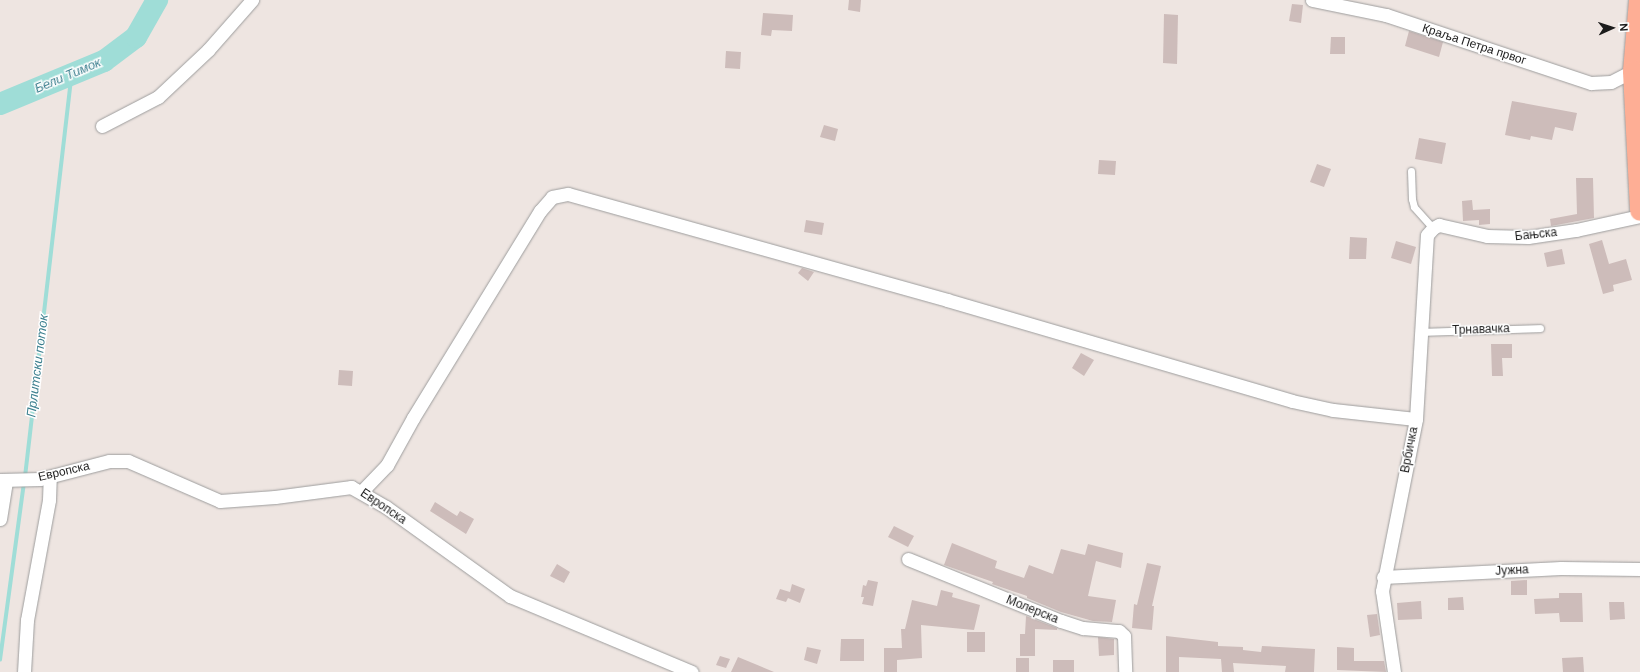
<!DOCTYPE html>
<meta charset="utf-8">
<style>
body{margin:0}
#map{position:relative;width:1640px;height:672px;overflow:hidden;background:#eee5e1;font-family:"DM Sans",sans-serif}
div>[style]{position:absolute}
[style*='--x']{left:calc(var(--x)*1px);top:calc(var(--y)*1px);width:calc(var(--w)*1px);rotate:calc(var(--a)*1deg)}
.stream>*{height:3.5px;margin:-1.75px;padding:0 1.75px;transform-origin:1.75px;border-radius:1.75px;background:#9fddd7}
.river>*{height:22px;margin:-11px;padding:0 11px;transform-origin:11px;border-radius:11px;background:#9fddd7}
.building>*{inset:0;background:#cdbcba}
.roads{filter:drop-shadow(0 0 1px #9d9d9d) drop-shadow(0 0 1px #9d9d9d)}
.service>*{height:7px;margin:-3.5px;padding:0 3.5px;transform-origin:3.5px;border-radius:3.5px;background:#fff}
.minor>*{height:13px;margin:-6.5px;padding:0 6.5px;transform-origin:6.5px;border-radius:6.5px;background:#fff}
.primary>*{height:21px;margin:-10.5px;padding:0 10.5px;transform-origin:10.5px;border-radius:10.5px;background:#feae95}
span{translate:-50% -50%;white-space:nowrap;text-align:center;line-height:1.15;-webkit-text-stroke:3px #fff;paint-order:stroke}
.street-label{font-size:12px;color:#1c1c1c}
.water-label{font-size:13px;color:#3b7f8e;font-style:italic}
.north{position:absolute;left:1592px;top:8px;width:40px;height:40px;-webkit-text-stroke:3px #fff;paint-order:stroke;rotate:87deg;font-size:11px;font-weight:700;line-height:16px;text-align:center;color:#1c1c1c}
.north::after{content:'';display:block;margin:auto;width:14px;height:18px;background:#1c1c1c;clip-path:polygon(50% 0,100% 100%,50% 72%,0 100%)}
</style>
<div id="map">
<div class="stream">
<div style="--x:25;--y:477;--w:408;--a:-83.4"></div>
<div style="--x:0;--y:660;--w:179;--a:-82.3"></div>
</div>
<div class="river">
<div style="--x:0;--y:104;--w:113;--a:-22.5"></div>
<div style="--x:104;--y:61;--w:40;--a:-37"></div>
<div style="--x:136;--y:37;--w:43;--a:-60.4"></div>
</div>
<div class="building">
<div style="clip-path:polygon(849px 0,861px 0,860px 12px,848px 10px)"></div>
<div style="clip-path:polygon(1292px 4px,1303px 5px,1301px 23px,1289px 21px)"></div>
<div style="clip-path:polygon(763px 13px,793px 15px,792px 31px,772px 30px,771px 36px,761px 35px)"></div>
<div style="clip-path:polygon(1164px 14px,1178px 15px,1177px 64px,1163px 63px)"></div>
<div style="clip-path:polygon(1409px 31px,1443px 42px,1439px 57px,1405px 46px)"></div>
<div style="clip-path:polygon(1331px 37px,1345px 37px,1345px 54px,1330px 54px)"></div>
<div style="clip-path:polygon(726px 51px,741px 52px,740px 69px,725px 68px)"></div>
<div style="clip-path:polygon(1512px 101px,1577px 113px,1573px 131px,1555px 127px,1552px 140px,1531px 136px,1530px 140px,1505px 135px)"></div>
<div style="clip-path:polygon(824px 125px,838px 129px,835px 141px,820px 137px)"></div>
<div style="clip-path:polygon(1419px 138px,1446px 143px,1442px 164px,1415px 159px)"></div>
<div style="clip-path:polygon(1099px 160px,1116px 161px,1115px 175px,1098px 174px)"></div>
<div style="clip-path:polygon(1317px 164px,1331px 169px,1324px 187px,1310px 182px)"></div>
<div style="clip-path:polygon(1576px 178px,1593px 178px,1594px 218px,1551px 226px,1550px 219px,1577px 214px)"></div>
<div style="clip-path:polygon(1472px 200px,1473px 210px,1490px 209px,1490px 224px,1479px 225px,1479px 220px,1463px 221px,1462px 201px)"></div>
<div style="clip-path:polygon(806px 220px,824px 223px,822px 235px,804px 232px)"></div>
<div style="clip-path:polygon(1350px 237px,1367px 238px,1366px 259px,1349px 259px)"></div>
<div style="clip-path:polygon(1602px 240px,1609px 264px,1626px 259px,1632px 280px,1613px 285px,1614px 291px,1603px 294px,1589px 244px)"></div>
<div style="clip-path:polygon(1396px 241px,1416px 247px,1411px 264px,1391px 258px)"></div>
<div style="clip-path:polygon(1562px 249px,1565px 264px,1547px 267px,1544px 253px)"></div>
<div style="clip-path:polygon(802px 268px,814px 272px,808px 281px,798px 273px)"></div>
<div style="clip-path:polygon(1491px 344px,1512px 344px,1512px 358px,1502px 358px,1503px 376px,1492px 376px)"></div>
<div style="clip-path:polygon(1081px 353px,1094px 360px,1084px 376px,1072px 368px)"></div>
<div style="clip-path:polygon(339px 370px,353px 371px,352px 386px,338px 385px)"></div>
<div style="clip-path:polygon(435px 502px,457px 516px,460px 511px,474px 519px,466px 534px,430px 511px)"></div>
<div style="clip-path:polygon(894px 526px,914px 536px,908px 547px,888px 537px)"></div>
<div style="clip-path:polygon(952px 543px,997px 561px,995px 568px,1024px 578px,1029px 565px,1053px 574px,1061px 549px,1085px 555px,1088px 544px,1123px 553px,1121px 568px,1096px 561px,1088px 596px,1116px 600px,1112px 622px,1093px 621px,1061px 612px,1027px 598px,1027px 596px,992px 584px,993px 582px,944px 565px)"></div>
<div style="clip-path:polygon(1147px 563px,1161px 566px,1152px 606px,1154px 606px,1152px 630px,1132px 628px,1134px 604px,1137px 605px)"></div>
<div style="clip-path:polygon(557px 564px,570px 572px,564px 583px,550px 576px)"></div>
<div style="clip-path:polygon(868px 580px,878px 582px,873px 606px,862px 604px,864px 597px,861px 597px,863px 585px,866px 586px)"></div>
<div style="clip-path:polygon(1527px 580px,1527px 595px,1511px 595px,1511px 581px)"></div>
<div style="clip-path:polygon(792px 584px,805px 589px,800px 603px,788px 598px,786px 602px,776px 599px,780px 589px,790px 592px)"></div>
<div style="clip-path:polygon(941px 590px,953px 593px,952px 597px,980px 605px,974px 630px,921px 625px,922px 658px,897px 660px,897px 672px,884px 672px,884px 648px,902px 648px,901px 629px,905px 629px,912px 600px,937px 606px)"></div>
<div style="clip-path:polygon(1559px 593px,1582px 593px,1583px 622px,1560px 622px,1559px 613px,1535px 614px,1534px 599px,1559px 598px)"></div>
<div style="clip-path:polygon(1463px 597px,1464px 610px,1448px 610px,1448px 598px)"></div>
<div style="clip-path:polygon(1421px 601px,1422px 619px,1398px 620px,1397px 603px)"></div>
<div style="clip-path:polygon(1609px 602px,1624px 602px,1625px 619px,1610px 620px)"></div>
<div style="clip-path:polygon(1377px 614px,1380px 635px,1370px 637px,1367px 615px)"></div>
<div style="clip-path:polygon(1026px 616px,1057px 628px,1057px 630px,1035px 629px,1035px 656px,1020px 656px,1020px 634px,1025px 634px)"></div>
<div style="clip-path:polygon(967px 632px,985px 632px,985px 652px,967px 652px)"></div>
<div style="clip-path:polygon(1166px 636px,1218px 642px,1218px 646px,1243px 647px,1243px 650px,1261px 652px,1262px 646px,1315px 649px,1314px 672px,1285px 672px,1286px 666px,1233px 663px,1234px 672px,1222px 672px,1221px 659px,1179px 657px,1179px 672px,1166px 672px)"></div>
<div style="clip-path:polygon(1098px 637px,1114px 639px,1114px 655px,1099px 656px)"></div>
<div style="clip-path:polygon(841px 639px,864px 639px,864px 661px,840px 661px)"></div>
<div style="clip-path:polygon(807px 647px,821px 650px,817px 664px,804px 660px)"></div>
<div style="clip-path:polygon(1337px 647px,1354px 648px,1354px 661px,1384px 661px,1386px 672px,1337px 670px)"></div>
<div style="clip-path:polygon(720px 656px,730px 659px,726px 668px,716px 665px)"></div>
<div style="clip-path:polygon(738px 657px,774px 672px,731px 672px)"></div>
<div style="clip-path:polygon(1583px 657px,1584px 672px,1563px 672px,1562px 658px)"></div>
<div style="clip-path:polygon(1016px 658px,1029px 658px,1029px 672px,1016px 672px)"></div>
<div style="clip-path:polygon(1053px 660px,1074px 660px,1074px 672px,1053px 672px)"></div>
</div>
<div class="roads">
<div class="service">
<div style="--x:1411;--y:171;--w:28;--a:88"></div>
<div style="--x:1412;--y:199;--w:8;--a:76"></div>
<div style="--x:1414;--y:207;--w:28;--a:48"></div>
<div style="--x:1422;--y:332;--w:118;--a:-1.9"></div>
</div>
<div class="minor">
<div style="--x:1312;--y:0;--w:76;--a:11.5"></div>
<div style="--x:1386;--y:15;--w:216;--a:18.4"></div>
<div style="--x:1591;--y:83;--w:20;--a:-3"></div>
<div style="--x:1611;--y:82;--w:25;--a:-27"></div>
<div style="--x:102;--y:126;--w:63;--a:-27.4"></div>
<div style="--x:158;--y:97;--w:69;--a:-43.2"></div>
<div style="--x:208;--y:50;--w:67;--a:-48.7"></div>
<div style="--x:0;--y:480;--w:40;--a:-1.4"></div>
<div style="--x:40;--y:479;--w:71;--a:-14.6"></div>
<div style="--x:109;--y:461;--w:19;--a:0"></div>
<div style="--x:128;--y:461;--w:100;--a:23.5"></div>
<div style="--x:220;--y:501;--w:55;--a:-4.2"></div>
<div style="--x:275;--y:497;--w:77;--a:-7.5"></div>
<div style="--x:351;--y:487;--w:40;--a:29.7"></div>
<div style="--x:386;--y:507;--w:153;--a:35.7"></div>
<div style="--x:510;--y:596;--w:197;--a:22.7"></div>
<div style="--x:362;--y:491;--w:36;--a:-46"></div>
<div style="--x:387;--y:465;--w:54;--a:-61"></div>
<div style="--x:413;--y:418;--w:243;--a:-58.5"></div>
<div style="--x:540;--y:211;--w:18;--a:-49"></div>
<div style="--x:552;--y:197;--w:16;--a:-11"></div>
<div style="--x:568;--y:194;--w:394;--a:15.6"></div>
<div style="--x:947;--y:300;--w:359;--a:16.3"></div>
<div style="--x:1292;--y:401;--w:42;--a:12.4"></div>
<div style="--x:1333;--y:410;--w:83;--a:6.2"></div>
<div style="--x:0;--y:519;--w:39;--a:-81"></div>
<div style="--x:908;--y:559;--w:165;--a:22.1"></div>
<div style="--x:1061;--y:621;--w:23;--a:18"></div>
<div style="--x:1083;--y:628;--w:36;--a:5"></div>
<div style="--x:1119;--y:631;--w:7;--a:45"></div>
<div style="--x:1124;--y:636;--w:36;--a:88"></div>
<div style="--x:1383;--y:577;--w:178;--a:-2.9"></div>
<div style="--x:1561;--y:568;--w:79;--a:0.7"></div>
<div style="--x:24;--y:672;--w:52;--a:-86.7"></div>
<div style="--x:27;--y:620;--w:122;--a:-79.6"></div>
<div style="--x:49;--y:500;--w:23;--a:-88"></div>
<div style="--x:1394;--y:672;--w:82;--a:-98.4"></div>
<div style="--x:1382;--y:591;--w:175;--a:-78.8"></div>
<div style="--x:1416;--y:419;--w:184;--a:-86.6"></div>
<div style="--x:1427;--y:235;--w:9;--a:-49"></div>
<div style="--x:1433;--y:228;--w:7;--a:-27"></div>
<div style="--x:1439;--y:225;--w:49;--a:12.9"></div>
<div style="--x:1487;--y:236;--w:41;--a:1.4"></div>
<div style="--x:1528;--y:237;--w:49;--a:-8.3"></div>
<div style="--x:1576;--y:230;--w:66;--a:-12.3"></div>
</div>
<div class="primary">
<div style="--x:1639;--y:0;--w:71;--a:94.8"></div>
<div style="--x:1633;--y:71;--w:139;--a:87.1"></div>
</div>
</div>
<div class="street-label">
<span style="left:1474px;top:45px;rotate:18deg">Краља Петра првог</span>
<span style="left:1536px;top:235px;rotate:-6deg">Бањска</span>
<span style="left:1481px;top:330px;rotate:-2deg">Трнавачка</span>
<span style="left:1410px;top:450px;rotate:-79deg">Врбичка</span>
<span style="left:64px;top:472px;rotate:-13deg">Европска</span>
<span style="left:383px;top:507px;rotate:34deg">Европска</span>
<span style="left:1512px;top:571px;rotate:-3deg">Јужна</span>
<span style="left:1032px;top:610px;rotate:22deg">Молерска</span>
</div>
<div class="water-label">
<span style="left:68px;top:76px;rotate:-23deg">Бели Тимок</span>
<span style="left:38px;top:366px;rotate:-83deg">Прлитски поток</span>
</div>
<div class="north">N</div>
</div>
